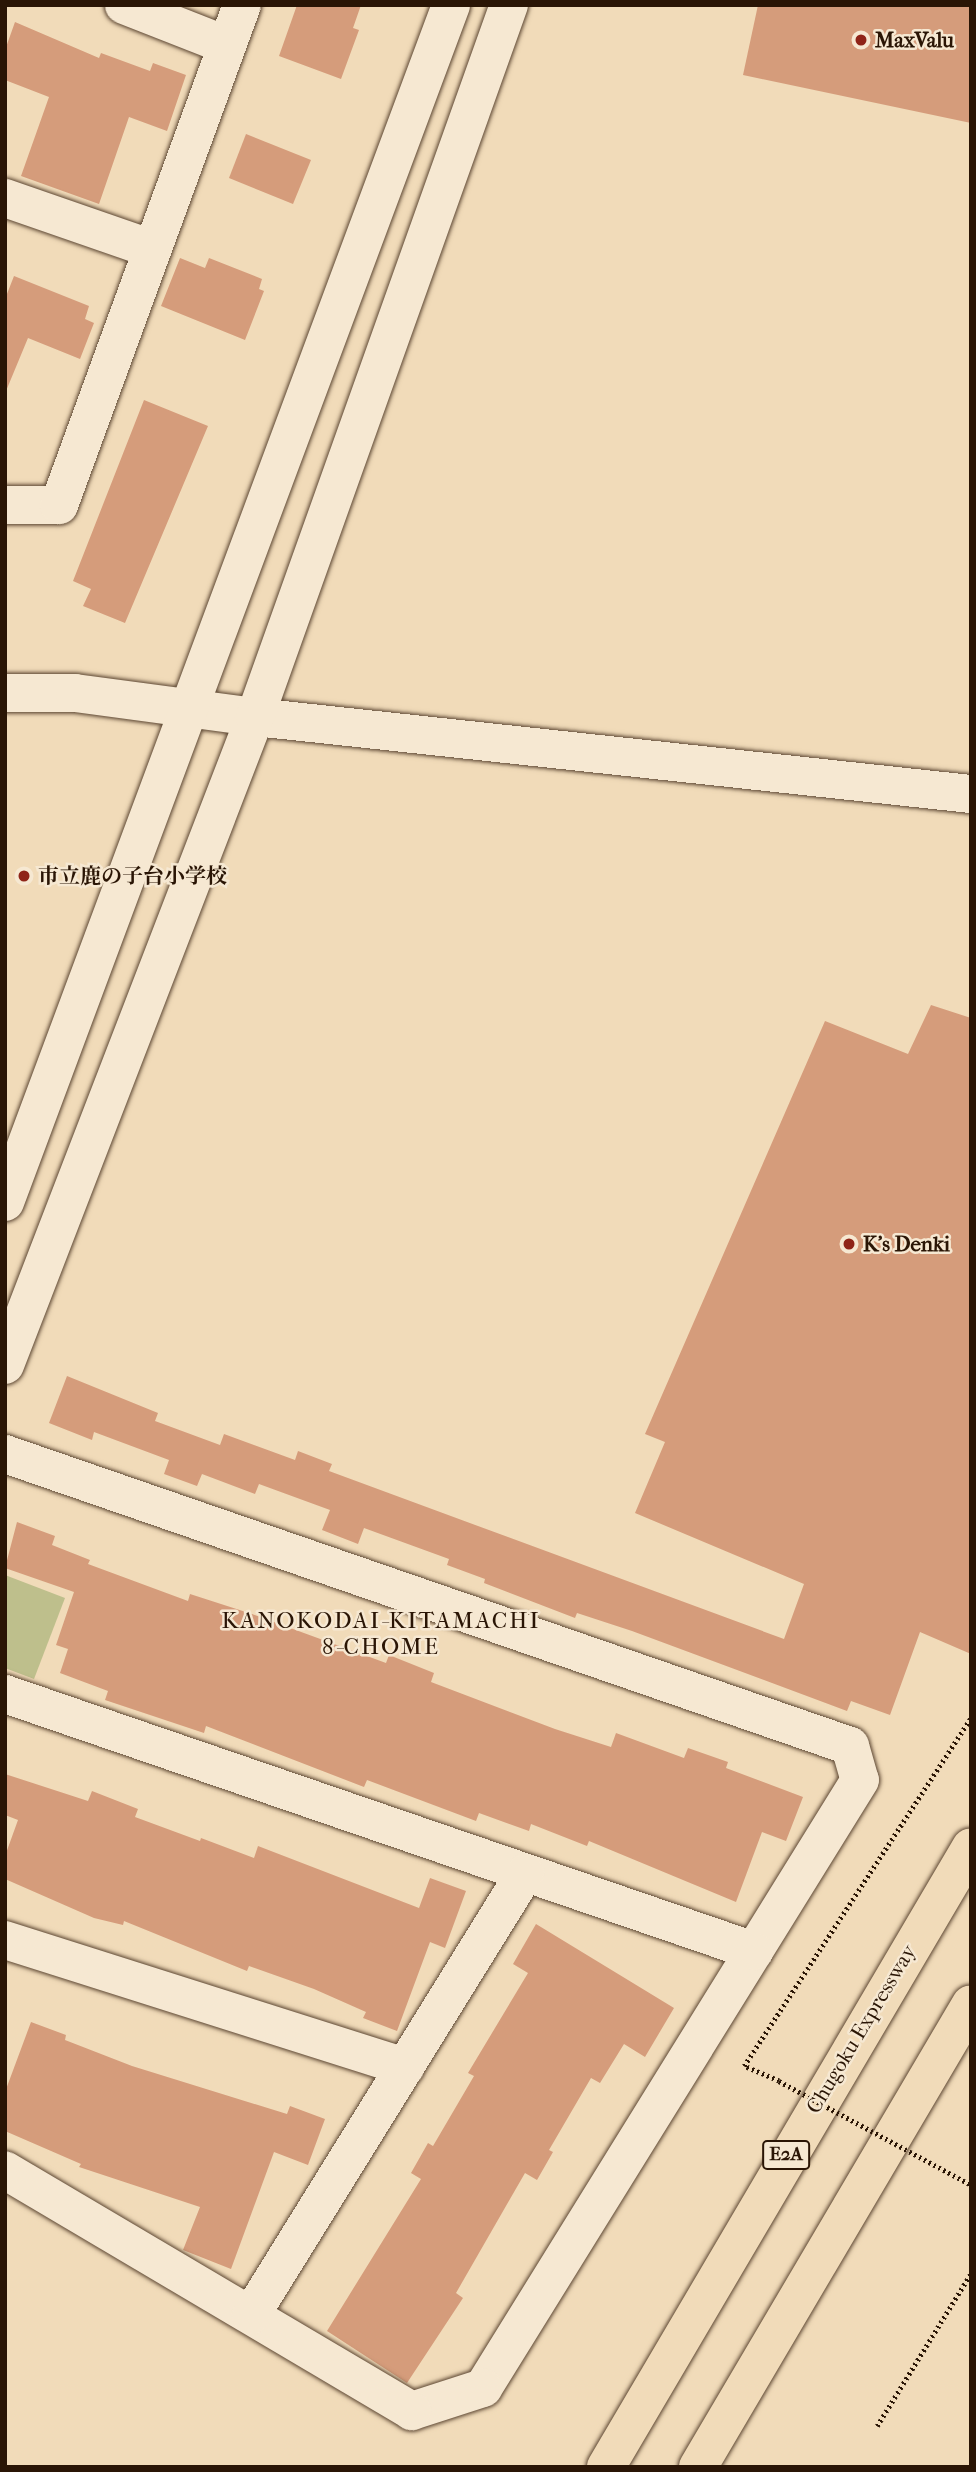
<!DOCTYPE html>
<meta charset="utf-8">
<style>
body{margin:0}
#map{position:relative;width:976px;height:2472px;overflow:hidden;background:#f1dbb9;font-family:"IM FELL French Canon","Noto Serif JP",serif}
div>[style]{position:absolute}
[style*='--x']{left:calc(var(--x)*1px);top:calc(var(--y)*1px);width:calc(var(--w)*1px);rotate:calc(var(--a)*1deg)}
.green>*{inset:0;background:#bebf8c}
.building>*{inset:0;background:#d59c7b}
.path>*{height:4.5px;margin-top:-2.25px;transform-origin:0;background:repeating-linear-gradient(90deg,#2a1505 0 2px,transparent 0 5.5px)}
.roads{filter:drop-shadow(0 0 2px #5c4632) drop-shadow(0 0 2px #5c4632)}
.minor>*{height:38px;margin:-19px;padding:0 19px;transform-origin:19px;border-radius:19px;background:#f6e8d2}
.highway>*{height:38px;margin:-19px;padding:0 19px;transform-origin:19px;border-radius:19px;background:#f1dbb9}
.path-bridge>*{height:4.5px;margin-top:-2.25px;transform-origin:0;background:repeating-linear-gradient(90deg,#2a1505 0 2px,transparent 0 5.5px)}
.dots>*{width:19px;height:19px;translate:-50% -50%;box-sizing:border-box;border:4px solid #f6e8d2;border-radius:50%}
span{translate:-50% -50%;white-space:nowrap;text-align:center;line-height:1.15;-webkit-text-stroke:5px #f6e8d2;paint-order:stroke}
.shield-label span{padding:2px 5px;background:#f6e8d2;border:2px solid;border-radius:5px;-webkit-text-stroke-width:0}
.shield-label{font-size:19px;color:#2a1505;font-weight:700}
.poi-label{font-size:21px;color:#2a1505;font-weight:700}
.left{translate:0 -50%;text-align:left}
.street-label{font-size:21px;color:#2a1505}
.neighbourhood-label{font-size:23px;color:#2a1505;letter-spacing:2px}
.frame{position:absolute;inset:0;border:7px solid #2a1505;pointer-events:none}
</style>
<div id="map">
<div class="green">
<div style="clip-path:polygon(5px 1575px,65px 1598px,34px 1679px,5px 1668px)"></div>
</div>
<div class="building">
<div style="clip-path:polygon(297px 5px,361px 5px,353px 28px,359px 30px,341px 79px,279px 56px)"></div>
<div style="clip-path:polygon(758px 5px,971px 5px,971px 123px,743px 75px)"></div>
<div style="clip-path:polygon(15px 22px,99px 58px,101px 53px,150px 71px,153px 63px,186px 75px,167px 131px,129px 117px,99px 204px,21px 176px,49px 97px,5px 80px,5px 50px)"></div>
<div style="clip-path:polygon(246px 134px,311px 160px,293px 204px,229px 178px)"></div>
<div style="clip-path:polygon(180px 258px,205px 268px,209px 258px,262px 279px,259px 289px,264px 291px,245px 340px,161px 306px)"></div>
<div style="clip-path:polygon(14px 276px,89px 306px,85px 319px,94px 323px,80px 359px,28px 338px,6px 391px,5px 299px)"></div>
<div style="clip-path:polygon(144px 400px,208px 426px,125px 623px,83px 606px,91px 589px,73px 581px)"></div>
<div style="clip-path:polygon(931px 1005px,971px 1018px,971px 1654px,920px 1632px,890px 1715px,851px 1701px,847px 1711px,632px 1631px,577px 1613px,575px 1618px,484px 1583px,485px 1579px,447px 1565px,449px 1559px,364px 1528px,358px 1544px,322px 1530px,330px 1510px,259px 1484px,255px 1494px,202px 1474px,197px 1486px,164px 1474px,169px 1460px,94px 1432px,92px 1440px,49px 1423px,67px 1376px,158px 1413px,155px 1421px,220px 1445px,224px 1434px,295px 1460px,298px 1451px,332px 1464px,329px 1471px,784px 1639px,804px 1584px,635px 1513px,665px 1442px,645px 1434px,825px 1021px,908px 1054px)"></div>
<div style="clip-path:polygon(17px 1522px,55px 1536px,52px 1545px,90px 1560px,88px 1564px,188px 1601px,190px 1594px,252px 1614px,386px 1663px,389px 1655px,434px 1673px,431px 1682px,555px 1729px,611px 1747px,616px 1733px,684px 1758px,688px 1748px,728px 1762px,726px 1768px,803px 1797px,786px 1841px,762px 1832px,736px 1902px,589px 1841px,587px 1846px,531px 1824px,529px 1831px,479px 1813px,476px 1821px,367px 1780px,364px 1787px,206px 1726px,204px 1733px,105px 1700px,108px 1691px,60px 1673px,68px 1649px,56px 1645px,74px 1592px,5px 1568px)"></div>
<div style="clip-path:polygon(5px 1774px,88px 1801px,92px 1791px,138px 1809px,135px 1817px,200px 1841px,201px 1838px,254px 1858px,258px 1846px,419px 1908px,430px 1878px,466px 1891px,445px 1948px,430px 1942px,397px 2031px,363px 2018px,366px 2012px,314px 1989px,249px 1966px,247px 1971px,124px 1921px,123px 1925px,94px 1918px,5px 1879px,5px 1856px,18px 1820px,5px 1815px)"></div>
<div style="clip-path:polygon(536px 1924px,674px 2008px,645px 2057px,624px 2044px,600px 2083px,591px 2078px,549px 2150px,553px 2152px,537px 2180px,525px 2173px,456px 2293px,463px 2298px,407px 2383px,327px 2331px,421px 2179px,411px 2173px,428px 2143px,433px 2146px,474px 2076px,468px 2073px,528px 1973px,513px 1964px)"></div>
<div style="clip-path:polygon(31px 2022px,66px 2035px,65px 2040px,132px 2066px,287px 2114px,290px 2106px,325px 2119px,308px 2165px,274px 2152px,231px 2269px,183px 2250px,200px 2207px,79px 2167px,81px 2164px,5px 2131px,5px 2092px)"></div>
</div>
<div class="path">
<div style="--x:779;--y:2081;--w:38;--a:-157"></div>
<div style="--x:744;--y:2066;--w:415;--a:-56.9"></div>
<div style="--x:877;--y:2426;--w:180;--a:-58.4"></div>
</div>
<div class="roads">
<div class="minor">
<div style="--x:124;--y:5;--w:110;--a:21.4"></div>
<div style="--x:5;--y:198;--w:152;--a:19.1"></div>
<div style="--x:5;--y:505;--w:54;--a:0"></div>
<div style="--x:59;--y:505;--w:532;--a:-69.9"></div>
<div style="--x:5;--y:693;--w:70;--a:0"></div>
<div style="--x:75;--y:693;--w:182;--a:7.6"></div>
<div style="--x:255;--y:717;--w:720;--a:6.14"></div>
<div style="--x:5;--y:1202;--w:1277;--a:-69.56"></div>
<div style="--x:5;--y:1365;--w:695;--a:-68.9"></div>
<div style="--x:255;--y:717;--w:756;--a:-70.37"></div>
<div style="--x:5;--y:1454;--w:894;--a:19.06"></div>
<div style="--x:850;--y:1746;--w:35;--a:74"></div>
<div style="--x:860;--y:1780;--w:715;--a:121.8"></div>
<div style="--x:483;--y:2388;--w:75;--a:162.1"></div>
<div style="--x:412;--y:2411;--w:473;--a:-149.4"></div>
<div style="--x:5;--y:1694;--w:792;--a:18.94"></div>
<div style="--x:5;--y:1940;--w:420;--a:17.6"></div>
<div style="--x:251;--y:2315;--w:520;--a:-58.2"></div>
</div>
<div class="highway">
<div style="--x:606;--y:2467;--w:719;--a:-59.51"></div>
<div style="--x:698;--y:2467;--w:537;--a:-59.48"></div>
</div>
</div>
<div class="path-bridge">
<div style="--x:779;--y:2081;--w:218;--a:28.4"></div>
</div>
<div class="dots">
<div style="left:861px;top:40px;background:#8f2418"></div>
<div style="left:24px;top:876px;background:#8f2418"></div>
<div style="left:849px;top:1244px;background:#8f2418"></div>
</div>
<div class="shield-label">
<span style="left:786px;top:2155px">E2A</span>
</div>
<div class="poi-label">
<span class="left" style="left:875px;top:40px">MaxValu</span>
<span class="left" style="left:38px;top:876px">市立鹿の子台小学校</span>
<span class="left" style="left:863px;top:1244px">K's Denki</span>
</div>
<div class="street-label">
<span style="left:861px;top:2029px;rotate:-59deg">Chugoku Expressway</span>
</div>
<div class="neighbourhood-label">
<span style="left:381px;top:1634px">KANOKODAI-KITAMACHI<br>8-CHOME</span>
</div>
<div class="frame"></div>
</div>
